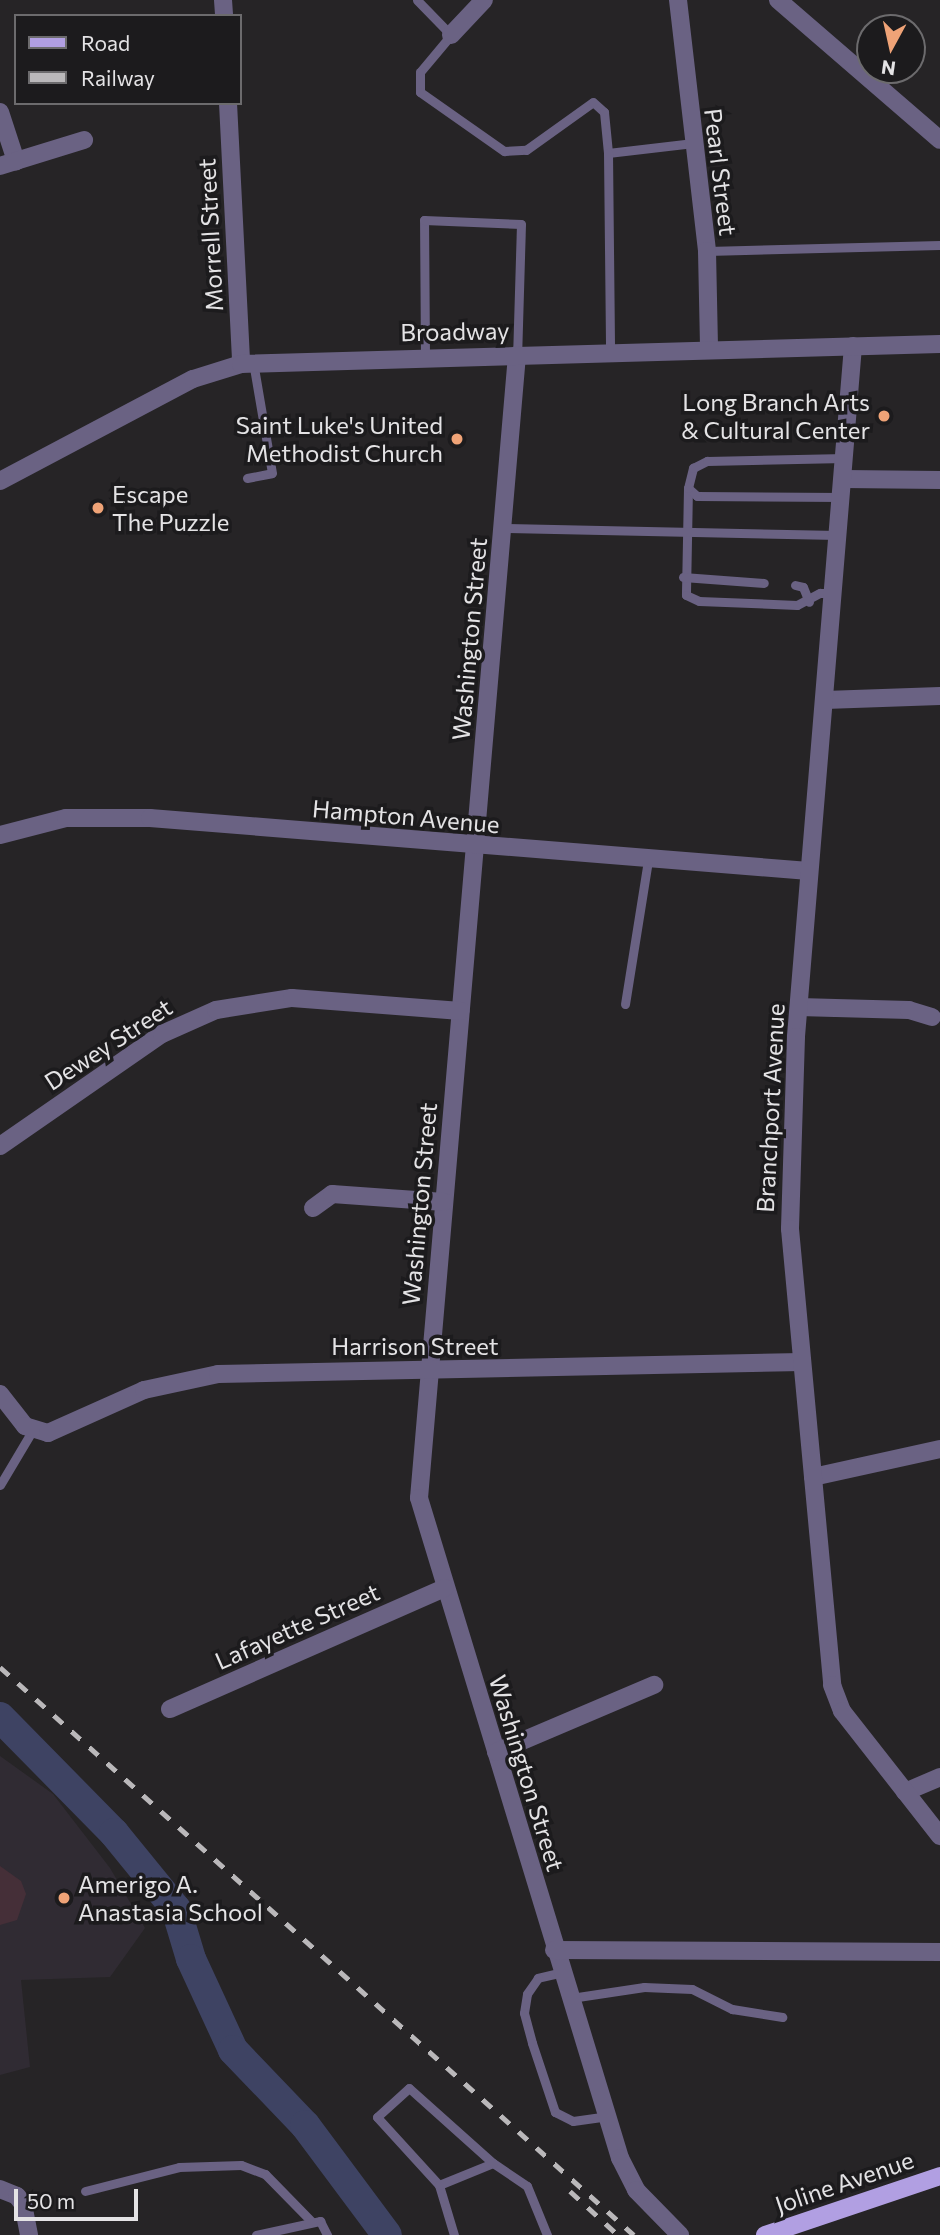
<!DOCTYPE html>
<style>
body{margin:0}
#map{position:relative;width:940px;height:2235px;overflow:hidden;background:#262426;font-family:Commissioner,sans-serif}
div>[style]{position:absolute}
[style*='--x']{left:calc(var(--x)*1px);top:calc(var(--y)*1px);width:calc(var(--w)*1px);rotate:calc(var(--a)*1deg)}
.built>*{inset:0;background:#302b33}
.green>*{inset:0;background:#452f38}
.river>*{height:30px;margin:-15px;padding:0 15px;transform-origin:15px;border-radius:15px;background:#3e4363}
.service>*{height:9px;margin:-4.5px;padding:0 4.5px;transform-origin:4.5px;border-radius:4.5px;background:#6a6283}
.minor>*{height:18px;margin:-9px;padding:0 9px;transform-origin:9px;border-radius:9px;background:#6a6283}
.tertiary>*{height:18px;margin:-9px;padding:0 9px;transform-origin:9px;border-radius:9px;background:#6a6283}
.primary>*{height:18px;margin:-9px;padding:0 9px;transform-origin:9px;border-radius:9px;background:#b19fe2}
.rail>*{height:5px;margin-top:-2.5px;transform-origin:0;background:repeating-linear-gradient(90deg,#bab8ba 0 12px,transparent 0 24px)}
.dots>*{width:19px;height:19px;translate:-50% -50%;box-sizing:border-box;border:4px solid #1c1b1d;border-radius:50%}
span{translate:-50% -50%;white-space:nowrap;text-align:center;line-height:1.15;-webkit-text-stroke:7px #1c1b1d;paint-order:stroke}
.street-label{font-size:24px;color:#e4e3e5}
.poi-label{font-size:24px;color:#e4e3e5}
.right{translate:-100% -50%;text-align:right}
.left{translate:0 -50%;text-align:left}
.legend{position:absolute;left:14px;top:14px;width:228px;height:91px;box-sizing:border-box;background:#1c1b1d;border:2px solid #6c6b6d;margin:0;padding:9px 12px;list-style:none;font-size:21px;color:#e4e3e5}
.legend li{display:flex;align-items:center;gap:14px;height:35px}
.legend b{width:35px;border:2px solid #6c6b6d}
.north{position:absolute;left:856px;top:14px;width:70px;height:70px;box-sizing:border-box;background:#1c1b1d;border:2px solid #6c6b6d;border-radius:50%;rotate:188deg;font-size:19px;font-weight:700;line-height:28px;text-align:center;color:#e4e3e5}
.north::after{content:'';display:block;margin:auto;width:24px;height:32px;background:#efa377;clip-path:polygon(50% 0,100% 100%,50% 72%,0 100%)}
.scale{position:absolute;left:14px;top:2189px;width:124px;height:32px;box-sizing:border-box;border:4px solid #e4e3e5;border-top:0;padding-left:9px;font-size:21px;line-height:24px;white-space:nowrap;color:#e4e3e5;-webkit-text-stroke:5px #1c1b1d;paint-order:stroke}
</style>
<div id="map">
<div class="built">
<div style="clip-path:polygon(0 1756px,53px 1794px,110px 1868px,145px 1928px,110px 1977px,21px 1980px,30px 2067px,0 2075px)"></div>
</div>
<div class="green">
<div style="clip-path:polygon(0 1866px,21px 1881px,26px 1894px,17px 1920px,0 1925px)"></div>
</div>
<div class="river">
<div style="--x:0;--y:1717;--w:163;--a:45.5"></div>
<div style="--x:114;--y:1833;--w:98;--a:50.8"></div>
<div style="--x:176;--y:1909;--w:52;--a:73.3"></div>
<div style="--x:191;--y:1959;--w:100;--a:65.2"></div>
<div style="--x:233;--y:2050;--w:104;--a:46.2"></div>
<div style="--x:305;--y:2125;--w:137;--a:53.3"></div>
</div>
<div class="service">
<div style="--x:417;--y:0;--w:49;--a:45.8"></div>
<div style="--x:451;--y:35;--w:48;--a:130"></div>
<div style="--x:420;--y:72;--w:20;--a:90"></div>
<div style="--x:420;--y:92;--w:103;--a:35.1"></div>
<div style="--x:504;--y:151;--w:22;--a:-3"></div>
<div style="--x:526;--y:150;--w:82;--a:-35.6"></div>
<div style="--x:593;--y:102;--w:15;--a:42"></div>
<div style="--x:604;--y:112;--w:41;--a:84.4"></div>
<div style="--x:608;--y:153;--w:86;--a:-6.7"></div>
<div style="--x:608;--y:153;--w:199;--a:89.4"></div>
<div style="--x:707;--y:251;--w:233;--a:-1.5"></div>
<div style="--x:425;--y:357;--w:137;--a:-90.4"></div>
<div style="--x:424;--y:220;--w:97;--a:2.4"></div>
<div style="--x:521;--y:224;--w:131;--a:91.7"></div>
<div style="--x:247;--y:478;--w:25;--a:-11"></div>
<div style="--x:272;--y:473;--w:113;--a:-99.7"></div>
<div style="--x:688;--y:488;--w:107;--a:91.1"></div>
<div style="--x:686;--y:595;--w:14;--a:25"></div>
<div style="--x:699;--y:601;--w:98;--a:2.3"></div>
<div style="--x:797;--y:605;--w:26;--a:-28"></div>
<div style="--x:820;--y:593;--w:14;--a:0"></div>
<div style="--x:842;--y:497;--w:145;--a:-179.6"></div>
<div style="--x:697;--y:496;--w:12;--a:-138"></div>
<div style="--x:688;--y:488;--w:21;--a:-76"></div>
<div style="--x:693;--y:468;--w:16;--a:-27"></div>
<div style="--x:707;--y:461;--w:138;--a:-1.2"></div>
<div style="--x:503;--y:528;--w:335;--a:1.2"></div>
<div style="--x:683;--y:577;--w:81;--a:4.2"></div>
<div style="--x:795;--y:585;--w:8;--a:14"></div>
<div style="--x:803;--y:587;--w:16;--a:68"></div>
<div style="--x:625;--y:1004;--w:145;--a:-80.9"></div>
<div style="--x:0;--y:1485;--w:63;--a:-59.3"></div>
<div style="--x:563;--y:1972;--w:26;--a:167"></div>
<div style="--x:538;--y:1978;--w:19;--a:125"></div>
<div style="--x:527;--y:1994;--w:19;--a:99"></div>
<div style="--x:524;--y:2013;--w:31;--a:75"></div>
<div style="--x:532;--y:2043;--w:73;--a:71.6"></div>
<div style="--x:555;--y:2112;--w:20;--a:27"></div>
<div style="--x:573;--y:2121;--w:34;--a:-8"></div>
<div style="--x:571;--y:1998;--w:74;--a:-8.6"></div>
<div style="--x:644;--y:1987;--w:48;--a:2.4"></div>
<div style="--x:692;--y:1989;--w:45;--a:26.6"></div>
<div style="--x:732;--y:2009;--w:51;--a:9.1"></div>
<div style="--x:439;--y:2185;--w:92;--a:-132.4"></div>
<div style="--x:377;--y:2117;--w:43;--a:-42.2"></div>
<div style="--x:409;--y:2088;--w:113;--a:41.8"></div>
<div style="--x:493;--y:2163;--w:41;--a:34.1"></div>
<div style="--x:527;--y:2186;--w:53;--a:67.8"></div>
<div style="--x:85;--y:2191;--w:97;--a:-14.3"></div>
<div style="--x:179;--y:2167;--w:62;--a:-1.8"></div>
<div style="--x:241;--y:2165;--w:26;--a:21"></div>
<div style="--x:265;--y:2174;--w:67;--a:45.6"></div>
<div style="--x:256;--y:2235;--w:66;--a:-12.3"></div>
<div style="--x:320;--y:2221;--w:16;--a:63"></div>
<div style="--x:454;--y:2235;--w:52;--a:-106.7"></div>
<div style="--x:439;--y:2185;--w:58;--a:-22.2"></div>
</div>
<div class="minor">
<div style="--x:223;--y:0;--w:16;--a:86"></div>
<div style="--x:678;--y:0;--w:253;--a:83.4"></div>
<div style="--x:707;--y:251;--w:99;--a:88.8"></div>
<div style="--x:451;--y:35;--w:48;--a:-46.7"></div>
<div style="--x:228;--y:103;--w:261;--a:87.1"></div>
<div style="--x:0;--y:112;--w:52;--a:71.9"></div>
<div style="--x:0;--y:166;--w:88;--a:-17.2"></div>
<div style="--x:517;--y:355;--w:1147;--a:94.9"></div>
<div style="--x:419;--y:1498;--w:690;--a:73.06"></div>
<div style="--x:620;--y:2158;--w:36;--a:63"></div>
<div style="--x:636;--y:2190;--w:63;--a:45.6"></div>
<div style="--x:843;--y:479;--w:97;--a:0.6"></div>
<div style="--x:825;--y:700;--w:115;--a:-2"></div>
<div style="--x:0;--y:835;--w:68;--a:-14.4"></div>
<div style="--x:66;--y:818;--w:84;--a:0"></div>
<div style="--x:150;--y:818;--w:661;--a:4.6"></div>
<div style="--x:799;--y:1007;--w:110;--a:1.6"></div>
<div style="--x:909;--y:1010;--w:24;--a:17"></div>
<div style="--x:0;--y:1146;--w:197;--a:-34.7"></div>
<div style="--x:162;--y:1034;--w:59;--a:-24"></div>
<div style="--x:216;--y:1010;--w:77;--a:-9"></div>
<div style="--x:292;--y:998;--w:169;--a:4.4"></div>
<div style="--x:313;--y:1208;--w:24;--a:-36"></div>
<div style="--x:332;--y:1194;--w:112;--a:4.1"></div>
<div style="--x:0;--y:1394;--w:41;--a:52"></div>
<div style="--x:25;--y:1426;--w:24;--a:17"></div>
<div style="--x:48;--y:1433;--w:105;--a:-24.1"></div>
<div style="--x:144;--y:1390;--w:76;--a:-12.2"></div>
<div style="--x:218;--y:1374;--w:584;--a:-1.18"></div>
<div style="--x:813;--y:1477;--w:130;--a:-12.4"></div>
<div style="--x:170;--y:1709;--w:300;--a:-23.8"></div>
<div style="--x:496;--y:1752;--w:172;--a:-23"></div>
<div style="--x:905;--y:1792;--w:38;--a:-23"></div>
<div style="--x:554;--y:1950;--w:386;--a:0.3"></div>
<div style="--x:0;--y:2189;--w:18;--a:22"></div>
<div style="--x:17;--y:2196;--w:10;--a:53"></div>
<div style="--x:23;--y:2204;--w:32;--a:79"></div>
</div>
<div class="tertiary">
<div style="--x:778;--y:0;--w:214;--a:40.8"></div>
<div style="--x:853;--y:346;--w:693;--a:94.72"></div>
<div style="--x:796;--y:1037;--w:192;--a:91.8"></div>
<div style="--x:790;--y:1229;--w:458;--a:84.7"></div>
<div style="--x:832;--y:1685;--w:28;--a:69"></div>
<div style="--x:842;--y:1711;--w:159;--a:51.9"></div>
<div style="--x:0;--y:481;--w:218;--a:-27.9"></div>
<div style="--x:193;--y:379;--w:50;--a:-17.4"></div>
<div style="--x:241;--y:364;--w:699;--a:-1.64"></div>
</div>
<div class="primary">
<div style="--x:765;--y:2235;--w:185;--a:-18.6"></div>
</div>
<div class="rail">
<div style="--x:0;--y:1667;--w:851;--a:41.86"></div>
<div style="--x:570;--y:2191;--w:65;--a:42.5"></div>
</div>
<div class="dots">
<div style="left:884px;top:416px;background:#efa377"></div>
<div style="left:457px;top:439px;background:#efa377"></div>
<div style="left:98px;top:508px;background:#efa377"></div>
<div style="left:64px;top:1898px;background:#efa377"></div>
</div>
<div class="street-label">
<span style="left:721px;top:172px;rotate:83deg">Pearl Street</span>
<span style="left:210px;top:235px;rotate:-93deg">Morrell Street</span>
<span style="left:455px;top:331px;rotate:-1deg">Broadway</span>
<span style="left:469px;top:639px;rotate:-85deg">Washington Street</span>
<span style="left:406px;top:816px;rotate:5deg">Hampton Avenue</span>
<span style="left:108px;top:1044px;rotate:-33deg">Dewey Street</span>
<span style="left:770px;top:1108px;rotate:-87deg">Branchport Avenue</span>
<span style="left:419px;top:1204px;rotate:-85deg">Washington Street</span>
<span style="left:415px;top:1346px">Harrison Street</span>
<span style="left:297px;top:1626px;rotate:-24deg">Lafayette Street</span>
<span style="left:527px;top:1773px;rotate:73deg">Washington Street</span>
<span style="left:844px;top:2182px;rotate:-19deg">Joline Avenue</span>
</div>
<div class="poi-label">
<span class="right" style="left:870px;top:416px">Long Branch Arts<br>&amp; Cultural Center</span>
<span class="right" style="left:443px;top:439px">Saint Luke's United<br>Methodist Church</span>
<span class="left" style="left:112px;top:508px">Escape<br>The Puzzle</span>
<span class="left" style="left:78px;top:1898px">Amerigo A.<br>Anastasia School</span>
</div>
<ul class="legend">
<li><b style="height:9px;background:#b19fe2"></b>Road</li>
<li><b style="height:9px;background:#bab8ba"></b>Railway</li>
</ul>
<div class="north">N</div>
<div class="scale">50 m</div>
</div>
